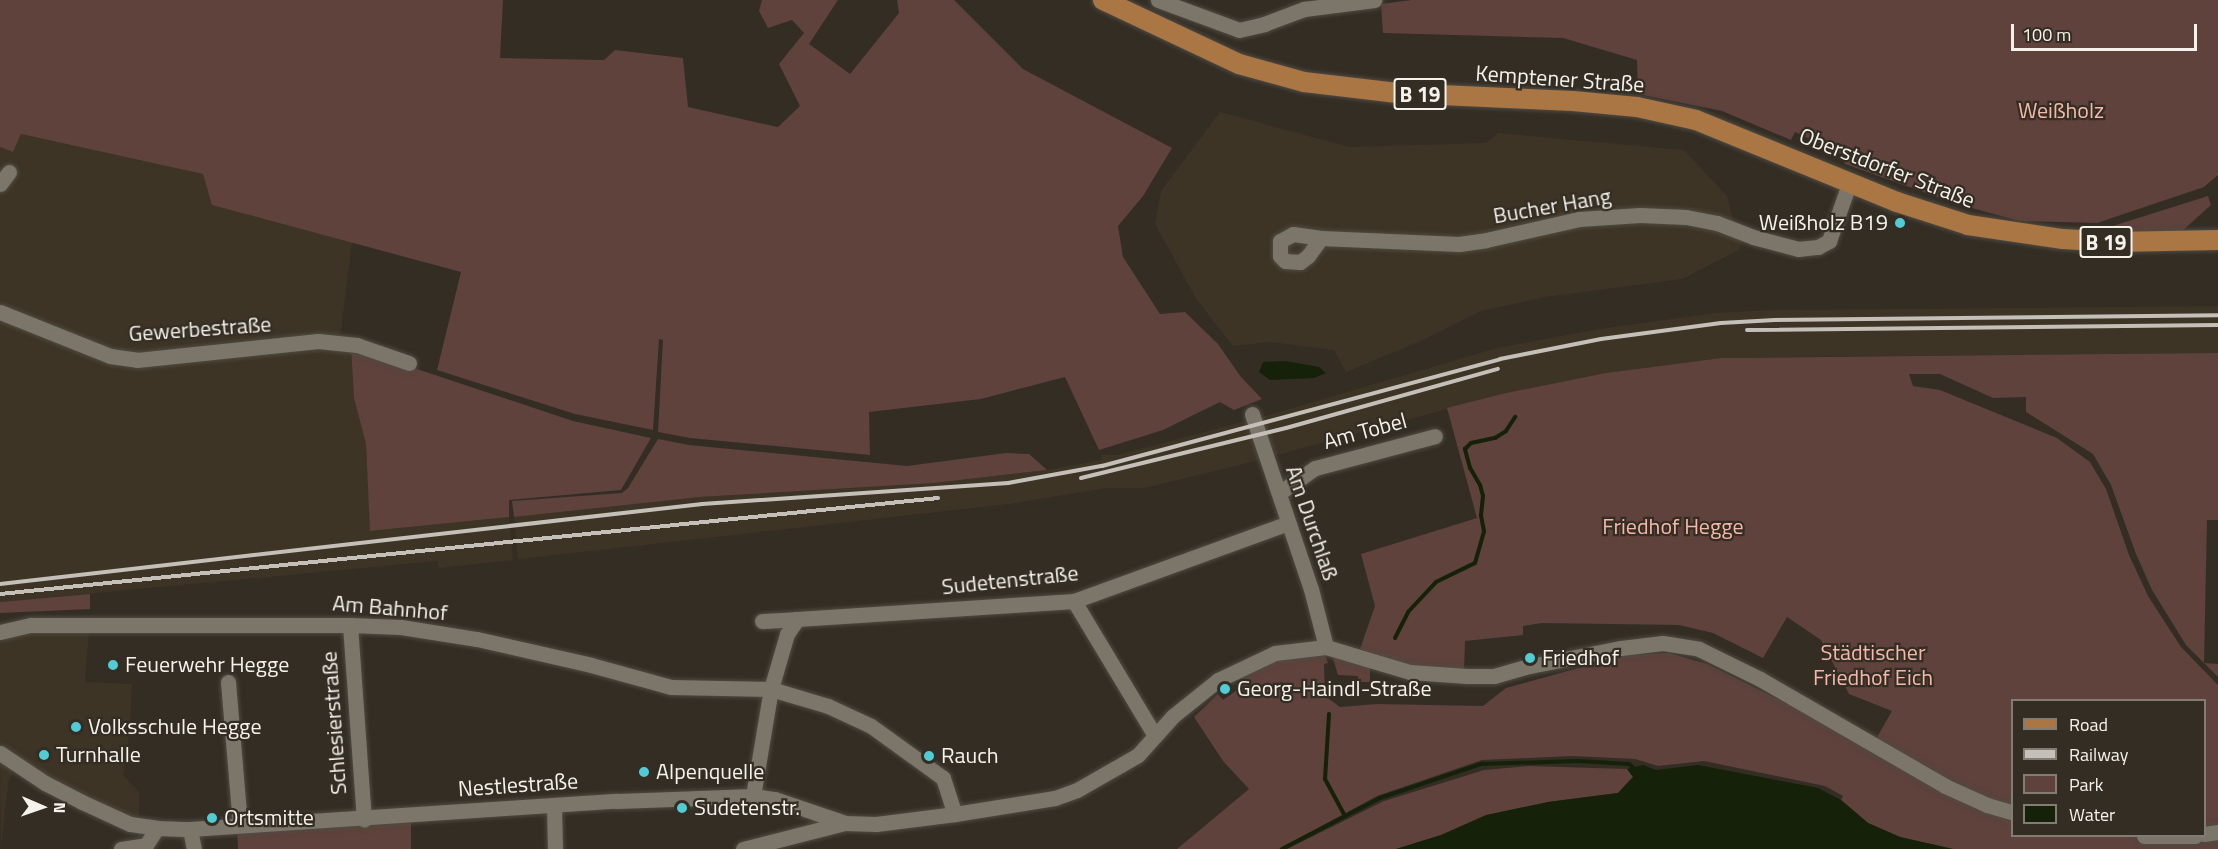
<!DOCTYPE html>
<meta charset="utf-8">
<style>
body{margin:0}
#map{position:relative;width:2218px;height:849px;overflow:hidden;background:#332d24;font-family:"Titillium Web",sans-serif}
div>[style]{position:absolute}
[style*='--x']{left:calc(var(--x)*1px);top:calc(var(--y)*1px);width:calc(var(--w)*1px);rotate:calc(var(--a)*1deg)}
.built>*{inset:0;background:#3d3425}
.green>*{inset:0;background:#5e423b}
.water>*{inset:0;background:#162109}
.stream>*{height:4px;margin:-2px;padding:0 2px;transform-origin:2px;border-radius:2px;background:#162109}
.roads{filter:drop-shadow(0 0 2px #4f4b42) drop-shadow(0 0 2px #4f4b42)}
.minor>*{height:15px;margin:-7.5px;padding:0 7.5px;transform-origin:7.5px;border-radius:7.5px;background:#7c766a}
.major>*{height:20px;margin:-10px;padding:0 10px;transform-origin:10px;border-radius:10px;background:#a97644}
.rail>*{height:4px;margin:-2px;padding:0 2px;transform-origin:2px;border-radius:2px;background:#c4c0b9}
.dots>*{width:16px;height:16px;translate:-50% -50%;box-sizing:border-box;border:3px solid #332d24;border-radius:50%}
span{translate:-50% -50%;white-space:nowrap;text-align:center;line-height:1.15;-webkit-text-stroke:4.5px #332d24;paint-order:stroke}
.shield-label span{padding:2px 4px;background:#332d24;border:2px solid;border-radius:4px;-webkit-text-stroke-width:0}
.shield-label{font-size:21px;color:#f5f2eb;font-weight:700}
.street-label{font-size:22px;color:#f5f2eb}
.park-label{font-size:22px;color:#f5b8a8}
.poi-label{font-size:22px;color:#f5f2eb}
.right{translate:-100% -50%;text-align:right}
.left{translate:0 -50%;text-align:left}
.legend{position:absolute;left:2011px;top:699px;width:195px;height:138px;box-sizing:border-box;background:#332d24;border:2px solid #817c74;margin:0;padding:8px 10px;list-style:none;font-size:18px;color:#f5f2eb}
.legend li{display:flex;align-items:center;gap:12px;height:30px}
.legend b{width:30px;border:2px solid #817c74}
.north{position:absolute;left:12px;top:777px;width:60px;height:60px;-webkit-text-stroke:4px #332d24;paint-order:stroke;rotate:92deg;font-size:16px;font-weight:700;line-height:24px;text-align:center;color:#f5f2eb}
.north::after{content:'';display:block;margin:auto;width:21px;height:27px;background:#f5f2eb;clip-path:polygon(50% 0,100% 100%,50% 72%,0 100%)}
.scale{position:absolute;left:2011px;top:24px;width:186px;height:27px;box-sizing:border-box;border:3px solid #f5f2eb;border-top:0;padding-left:8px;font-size:18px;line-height:21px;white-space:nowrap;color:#f5f2eb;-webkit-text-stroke:4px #332d24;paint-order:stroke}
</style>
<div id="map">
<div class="built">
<div style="clip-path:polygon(1220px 112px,1349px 147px,1486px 143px,1498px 133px,1684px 150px,1727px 196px,1733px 220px,1749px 227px,1739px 250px,1682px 279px,1545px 297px,1481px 311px,1423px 340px,1346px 372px,1334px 350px,1269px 342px,1233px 346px,1197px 300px,1155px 224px,1161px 191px)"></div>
<div style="clip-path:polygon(21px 134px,204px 174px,213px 205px,352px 242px,339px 346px,351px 347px,354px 398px,366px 444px,371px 531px,509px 517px,513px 560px,439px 568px,437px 561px,0 602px,0 147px,13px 152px)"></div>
<div style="clip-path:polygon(2218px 306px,2218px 353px,1777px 357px,1721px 358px,1642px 368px,1506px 393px,1244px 464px,1144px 488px,1107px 488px,1009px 504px,518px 559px,514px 517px,700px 497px,934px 483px,1047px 470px,1102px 460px,1101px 455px,1118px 455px,1283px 411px,1497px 348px,1600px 329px,1715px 313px,1772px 310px)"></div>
<div style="clip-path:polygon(32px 629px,89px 631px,85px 682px,132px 684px,130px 729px,123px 775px,139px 792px,139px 821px,83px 798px,0 747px,0 637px)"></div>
<div style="clip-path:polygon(0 760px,14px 770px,8px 783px,1px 849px)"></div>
</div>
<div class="green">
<div style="clip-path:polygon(0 0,503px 0,500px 58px,604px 60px,615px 50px,683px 58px,688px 107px,778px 127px,800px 106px,779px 64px,804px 33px,792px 20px,768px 28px,759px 11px,762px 0,838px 0,809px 44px,850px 74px,899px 13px,897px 0,954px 0,1023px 69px,1172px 148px,1143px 196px,1118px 226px,1123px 257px,1160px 314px,1185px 312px,1218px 344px,1241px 377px,1262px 399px,1234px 410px,1220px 402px,1163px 430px,1099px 450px,1065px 377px,981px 399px,869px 412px,870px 455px,690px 438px,658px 432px,663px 340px,659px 339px,653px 430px,575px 414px,437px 370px,461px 272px,212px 205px,203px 174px,21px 134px,13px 152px,0 147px)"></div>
<div style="clip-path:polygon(1412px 0,2218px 0,2218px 175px,2204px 187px,2097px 223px,2019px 221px,1954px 203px,1845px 164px,1839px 152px,1795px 132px,1791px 140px,1722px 111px,1638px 94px,1637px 60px,1563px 38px,1383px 33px,1381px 4px)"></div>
<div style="clip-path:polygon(2208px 196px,2211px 205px,2181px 232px,2114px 235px,2062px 231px,2100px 230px)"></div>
<div style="clip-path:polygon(351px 347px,573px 421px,651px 438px,621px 490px,509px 500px,509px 517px,370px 531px,366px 444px,354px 398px)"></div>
<div style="clip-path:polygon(evenodd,2218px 353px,2218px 520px,2207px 520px,2204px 663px,2218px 664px,2218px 677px,2186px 645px,2152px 590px,2136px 554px,2111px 485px,2093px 454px,2026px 412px,2026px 397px,1993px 398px,1940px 374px,1909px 374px,1913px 386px,1940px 390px,2057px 438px,2090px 462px,2106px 489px,2129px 555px,2148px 596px,2181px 647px,2218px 685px,2218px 849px,1953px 849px,1900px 837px,1868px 823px,1841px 800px,1843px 796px,1825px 786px,1704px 761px,1658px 766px,1635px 759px,1572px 756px,1482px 760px,1377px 796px,1279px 849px,1177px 849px,1249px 789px,1223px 761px,1194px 717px,1218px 694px,1223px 700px,1241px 687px,1236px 677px,1274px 657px,1324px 652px,1328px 663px,1324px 664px,1325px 696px,1340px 707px,1377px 704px,1483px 706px,1506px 688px,1626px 655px,1669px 653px,1707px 664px,1872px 746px,1892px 711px,1849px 694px,1821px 640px,1787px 617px,1763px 658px,1713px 633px,1679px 625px,1542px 623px,1523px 626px,1523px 635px,1465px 641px,1464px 670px,1413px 666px,1360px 649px,1375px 606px,1361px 554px,1477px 518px,1447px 408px,1506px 393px,1606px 373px,1721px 358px,2218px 353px,2012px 700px,2204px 700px,2204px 836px,2012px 836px,2012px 700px)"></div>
<div style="clip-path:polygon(658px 439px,689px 445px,907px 466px,1006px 453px,1029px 454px,1047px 470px,934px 483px,700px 497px,514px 517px,512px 501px,622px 493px,628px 488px)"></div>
<div style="clip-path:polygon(90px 594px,90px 609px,0 613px,0 602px)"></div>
<div style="clip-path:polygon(1331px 652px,1370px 666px,1370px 682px,1358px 682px,1358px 676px,1338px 675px)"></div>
<div style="clip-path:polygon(1529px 766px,1627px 769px,1633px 777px,1618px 793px,1548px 802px,1396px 849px,1287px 849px,1384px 801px,1484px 770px)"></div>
<div style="clip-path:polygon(411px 821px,411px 849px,238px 849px,237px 829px)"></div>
</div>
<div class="water">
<div style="clip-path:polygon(1286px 361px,1319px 367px,1326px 373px,1314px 378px,1270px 380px,1259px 372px,1263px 362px)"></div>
<div style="clip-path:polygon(1643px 765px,1656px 770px,1698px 765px,1818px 788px,1841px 800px,1868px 823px,1900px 837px,1953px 849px,1396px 849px,1441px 835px,1486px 815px,1548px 802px,1618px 793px,1633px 777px,1627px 769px)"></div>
</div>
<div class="stream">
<div style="--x:1395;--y:638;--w:29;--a:-63"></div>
<div style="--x:1408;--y:612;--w:41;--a:-47"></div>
<div style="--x:1436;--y:582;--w:43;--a:-26"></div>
<div style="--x:1475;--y:563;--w:33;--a:-74"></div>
<div style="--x:1484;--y:531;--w:16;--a:-101"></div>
<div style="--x:1481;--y:515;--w:19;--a:-84"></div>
<div style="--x:1483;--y:496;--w:11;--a:-105"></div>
<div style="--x:1480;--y:485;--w:20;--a:-120"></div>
<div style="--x:1470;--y:468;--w:20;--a:-105"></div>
<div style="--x:1465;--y:449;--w:8;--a:-45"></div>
<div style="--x:1471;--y:443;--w:25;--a:-12"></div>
<div style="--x:1495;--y:438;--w:13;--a:-32"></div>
<div style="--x:1506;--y:431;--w:17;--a:-57"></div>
<div style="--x:1329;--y:714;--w:65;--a:93.5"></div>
<div style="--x:1325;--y:779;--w:42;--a:61.6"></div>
<div style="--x:1282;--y:849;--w:110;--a:-27.5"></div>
<div style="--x:1380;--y:798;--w:107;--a:-18.6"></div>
<div style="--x:1481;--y:764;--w:97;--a:-1.8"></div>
<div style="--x:1578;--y:761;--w:51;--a:3.4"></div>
<div style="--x:1629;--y:764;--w:11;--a:41"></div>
</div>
<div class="roads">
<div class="minor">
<div style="--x:1158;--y:0;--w:86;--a:20.3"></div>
<div style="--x:1239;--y:30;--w:26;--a:-13"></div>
<div style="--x:1264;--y:24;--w:43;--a:-20.6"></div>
<div style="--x:1304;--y:9;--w:71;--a:-7.3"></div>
<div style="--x:0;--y:184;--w:15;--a:-53"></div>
<div style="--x:1321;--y:238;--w:22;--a:126"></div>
<div style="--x:1308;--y:256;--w:10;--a:143"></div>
<div style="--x:1300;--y:262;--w:15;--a:-176"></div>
<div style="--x:1285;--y:261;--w:7;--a:-135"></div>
<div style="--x:1280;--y:256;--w:15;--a:-90"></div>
<div style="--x:1280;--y:241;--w:15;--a:-28"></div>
<div style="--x:1293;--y:234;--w:28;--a:8"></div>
<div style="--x:1321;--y:238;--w:138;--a:2.5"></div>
<div style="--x:1459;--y:244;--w:27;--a:-8"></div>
<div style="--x:1486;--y:240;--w:95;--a:-12.7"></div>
<div style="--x:1579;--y:219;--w:61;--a:-3.8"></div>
<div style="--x:1640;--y:215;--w:46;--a:2.5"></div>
<div style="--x:1686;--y:217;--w:32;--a:11"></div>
<div style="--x:1717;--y:223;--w:39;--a:21"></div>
<div style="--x:1753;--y:237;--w:47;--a:14.9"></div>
<div style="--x:1798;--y:249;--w:20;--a:-6"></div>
<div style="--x:1818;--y:247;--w:13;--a:-29"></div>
<div style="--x:1829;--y:241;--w:64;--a:-70.7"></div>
<div style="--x:0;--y:312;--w:118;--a:21.8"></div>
<div style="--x:110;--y:356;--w:27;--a:8"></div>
<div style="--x:137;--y:360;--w:182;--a:-6"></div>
<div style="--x:318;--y:341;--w:39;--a:6"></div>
<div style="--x:357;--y:345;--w:55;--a:19.1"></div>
<div style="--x:1252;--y:414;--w:185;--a:71.4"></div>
<div style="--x:1311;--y:589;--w:60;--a:75.5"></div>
<div style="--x:1279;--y:493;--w:44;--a:-34.8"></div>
<div style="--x:1315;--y:468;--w:124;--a:-14.9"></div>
<div style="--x:1074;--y:601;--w:157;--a:59"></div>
<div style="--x:762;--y:621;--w:35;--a:-3"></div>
<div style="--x:350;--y:625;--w:195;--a:85.9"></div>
<div style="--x:0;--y:632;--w:32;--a:-13"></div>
<div style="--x:31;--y:625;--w:319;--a:0"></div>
<div style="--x:350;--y:625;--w:51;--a:2.2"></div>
<div style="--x:401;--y:627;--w:77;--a:9"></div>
<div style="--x:477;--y:639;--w:117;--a:12.8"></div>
<div style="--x:591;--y:665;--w:83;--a:15.4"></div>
<div style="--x:671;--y:687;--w:100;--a:1.1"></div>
<div style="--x:771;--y:689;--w:59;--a:16.6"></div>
<div style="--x:828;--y:706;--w:47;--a:24.9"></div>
<div style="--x:871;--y:726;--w:89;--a:35.8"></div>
<div style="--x:943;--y:778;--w:38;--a:72"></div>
<div style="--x:228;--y:682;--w:143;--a:85.2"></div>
<div style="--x:0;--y:753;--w:54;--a:33.7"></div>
<div style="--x:45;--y:783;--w:42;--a:27.2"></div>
<div style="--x:82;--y:802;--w:53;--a:24.6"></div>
<div style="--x:130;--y:824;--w:27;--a:8"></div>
<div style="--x:157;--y:828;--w:33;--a:2"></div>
<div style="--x:190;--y:829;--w:428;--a:-3.8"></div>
<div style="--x:617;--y:801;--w:136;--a:-2.1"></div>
<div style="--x:753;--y:796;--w:22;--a:8"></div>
<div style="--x:775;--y:799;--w:74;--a:18.9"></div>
<div style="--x:753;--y:796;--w:109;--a:-80.5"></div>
<div style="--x:771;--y:689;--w:57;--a:-73.8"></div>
<div style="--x:787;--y:634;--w:18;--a:-56"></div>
<div style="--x:797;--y:619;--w:278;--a:-3.7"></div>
<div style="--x:1074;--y:601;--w:228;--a:-20"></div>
<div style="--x:554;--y:805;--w:44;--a:88.7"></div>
<div style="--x:190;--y:829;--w:20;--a:79"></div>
<div style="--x:2204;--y:834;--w:14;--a:-8"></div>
<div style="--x:2144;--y:836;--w:51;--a:0"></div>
<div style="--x:121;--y:849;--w:25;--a:-9"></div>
<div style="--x:146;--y:845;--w:20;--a:-57"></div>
<div style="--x:743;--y:849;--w:105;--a:-14.3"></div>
<div style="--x:845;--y:823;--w:31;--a:2"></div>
<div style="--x:876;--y:824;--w:80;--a:-7.2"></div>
<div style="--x:955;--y:814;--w:101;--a:-9.1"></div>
<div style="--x:1055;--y:798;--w:23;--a:-20"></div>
<div style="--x:1077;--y:790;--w:70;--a:-29.8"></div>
<div style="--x:1138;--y:755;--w:52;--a:-48.1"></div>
<div style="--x:1173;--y:716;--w:58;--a:-38.7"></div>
<div style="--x:1218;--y:680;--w:63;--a:-25.3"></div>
<div style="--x:1275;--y:653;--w:51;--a:-6.7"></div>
<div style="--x:1326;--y:647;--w:88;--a:16.6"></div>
<div style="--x:1410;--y:672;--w:57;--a:4"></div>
<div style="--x:1467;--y:676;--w:27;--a:0"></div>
<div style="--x:1494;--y:676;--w:37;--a:-16"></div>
<div style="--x:1530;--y:666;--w:93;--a:-11.2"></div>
<div style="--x:1621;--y:648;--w:42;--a:-6.8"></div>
<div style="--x:1663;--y:643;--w:36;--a:9"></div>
<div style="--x:1699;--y:649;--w:68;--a:26.2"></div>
<div style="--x:1760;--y:679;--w:214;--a:30"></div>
<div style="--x:1945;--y:786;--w:46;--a:24.3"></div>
<div style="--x:1987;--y:805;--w:26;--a:16"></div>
</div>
<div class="major">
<div style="--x:1103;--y:0;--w:150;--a:25.2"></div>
<div style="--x:1239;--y:64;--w:67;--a:15.5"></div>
<div style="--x:1304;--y:82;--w:94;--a:6.7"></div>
<div style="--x:1397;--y:93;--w:176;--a:2.6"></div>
<div style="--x:1573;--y:101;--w:64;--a:5.4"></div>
<div style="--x:1637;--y:107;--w:60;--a:12.4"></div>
<div style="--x:1696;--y:120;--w:217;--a:22.2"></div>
<div style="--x:1897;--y:202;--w:75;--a:17.9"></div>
<div style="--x:1968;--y:225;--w:96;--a:8.4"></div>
<div style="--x:2063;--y:239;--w:51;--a:3.4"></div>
<div style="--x:2114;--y:242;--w:104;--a:-1.1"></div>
</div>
</div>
<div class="rail">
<div style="--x:1747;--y:330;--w:471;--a:-0.6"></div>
<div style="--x:1081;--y:478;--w:211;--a:-13.7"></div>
<div style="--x:1286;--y:428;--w:220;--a:-15.6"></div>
<div style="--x:0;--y:584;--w:707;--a:-6.5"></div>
<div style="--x:702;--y:504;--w:307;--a:-3.9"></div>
<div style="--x:1008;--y:483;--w:96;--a:-10.3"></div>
<div style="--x:1102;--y:466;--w:412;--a:-15"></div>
<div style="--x:1500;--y:359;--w:103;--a:-11.2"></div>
<div style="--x:1601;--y:339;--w:121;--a:-7.6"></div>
<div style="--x:1721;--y:323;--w:54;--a:-3.2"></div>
<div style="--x:1775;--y:320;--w:443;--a:-0.6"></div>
<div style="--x:0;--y:594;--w:943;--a:-5.84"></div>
</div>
<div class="dots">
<div style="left:1900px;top:223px;background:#51ccd4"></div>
<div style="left:1530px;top:658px;background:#51ccd4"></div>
<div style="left:113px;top:665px;background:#51ccd4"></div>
<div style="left:1225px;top:689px;background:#51ccd4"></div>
<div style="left:76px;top:727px;background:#51ccd4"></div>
<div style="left:44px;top:755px;background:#51ccd4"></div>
<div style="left:929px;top:756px;background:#51ccd4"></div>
<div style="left:644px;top:772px;background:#51ccd4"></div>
<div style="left:682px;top:808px;background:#51ccd4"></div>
<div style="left:212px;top:818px;background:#51ccd4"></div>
</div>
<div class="shield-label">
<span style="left:1420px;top:94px">B 19</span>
<span style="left:2106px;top:242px">B 19</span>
</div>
<div class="street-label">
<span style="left:1560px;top:79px;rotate:4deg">Kemptener Straße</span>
<span style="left:1887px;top:168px;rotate:21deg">Oberstdorfer Straße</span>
<span style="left:1552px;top:206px;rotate:-10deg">Bucher Hang</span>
<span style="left:200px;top:329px;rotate:-4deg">Gewerbestraße</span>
<span style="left:1365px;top:431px;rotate:-15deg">Am Tobel</span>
<span style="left:1312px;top:523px;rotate:71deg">Am Durchlaß</span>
<span style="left:1010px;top:580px;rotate:-6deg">Sudetenstraße</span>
<span style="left:390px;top:608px;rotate:5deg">Am Bahnhof</span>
<span style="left:334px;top:723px;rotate:-94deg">Schlesierstraße</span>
<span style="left:518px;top:785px;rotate:-4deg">Nestlestraße</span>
</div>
<div class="park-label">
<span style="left:2061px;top:111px">Weißholz</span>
<span style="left:1673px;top:527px">Friedhof Hegge</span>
<span style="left:1873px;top:665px">Städtischer<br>Friedhof Eich</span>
</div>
<div class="poi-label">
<span class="right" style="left:1888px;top:223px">Weißholz B19</span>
<span class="left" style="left:1542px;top:658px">Friedhof</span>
<span class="left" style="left:125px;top:665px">Feuerwehr Hegge</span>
<span class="left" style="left:1237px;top:689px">Georg-Haindl-Straße</span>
<span class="left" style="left:88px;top:727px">Volksschule Hegge</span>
<span class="left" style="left:56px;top:755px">Turnhalle</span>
<span class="left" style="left:941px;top:756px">Rauch</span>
<span class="left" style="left:656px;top:772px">Alpenquelle</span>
<span class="left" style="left:694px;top:808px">Sudetenstr.</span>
<span class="left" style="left:224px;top:818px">Ortsmitte</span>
</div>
<ul class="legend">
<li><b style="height:8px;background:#a97644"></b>Road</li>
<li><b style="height:8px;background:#c4c0b9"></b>Railway</li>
<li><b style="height:16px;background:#5e423b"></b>Park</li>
<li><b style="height:16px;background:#162109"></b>Water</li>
</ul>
<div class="north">N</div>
<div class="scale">100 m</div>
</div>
